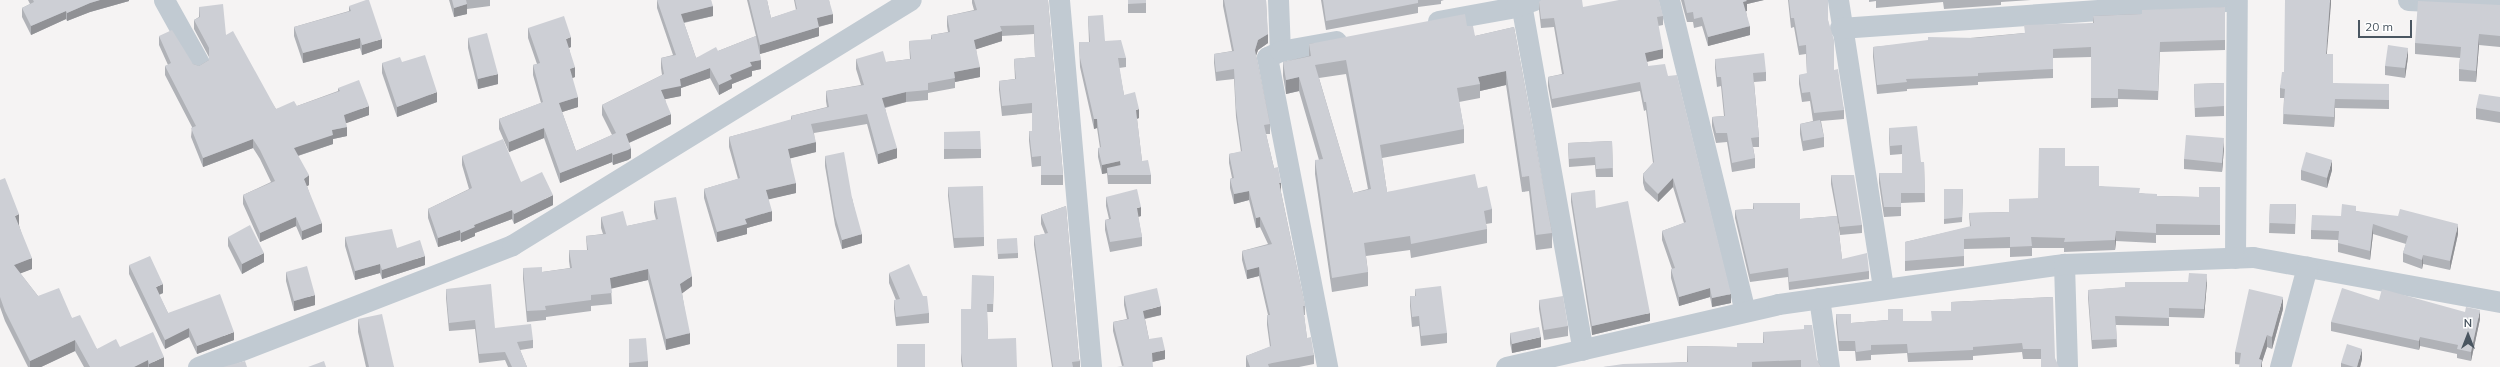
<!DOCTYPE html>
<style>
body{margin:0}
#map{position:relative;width:2500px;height:367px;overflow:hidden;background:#f5f3f3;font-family:Mulish,sans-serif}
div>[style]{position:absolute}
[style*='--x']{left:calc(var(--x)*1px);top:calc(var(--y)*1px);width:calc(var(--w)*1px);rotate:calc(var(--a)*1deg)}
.street>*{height:21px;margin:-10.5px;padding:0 10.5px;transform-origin:10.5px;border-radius:10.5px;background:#c1cad2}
.wall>*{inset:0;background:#b0b2b7}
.shaded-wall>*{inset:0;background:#909195}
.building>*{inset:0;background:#cdcfd5}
span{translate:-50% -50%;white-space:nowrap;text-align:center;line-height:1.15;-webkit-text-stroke:3px #fff;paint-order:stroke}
.north{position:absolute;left:2448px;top:315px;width:40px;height:40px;-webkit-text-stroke:3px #fff;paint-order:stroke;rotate:0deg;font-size:11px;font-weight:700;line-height:16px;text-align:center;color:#4a5661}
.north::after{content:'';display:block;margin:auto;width:14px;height:18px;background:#4a5661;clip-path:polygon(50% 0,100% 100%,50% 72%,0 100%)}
.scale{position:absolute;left:2358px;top:20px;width:54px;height:18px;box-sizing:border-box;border:2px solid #4a5661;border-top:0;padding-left:5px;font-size:12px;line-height:14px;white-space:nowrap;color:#4a5661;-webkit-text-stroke:3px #fff;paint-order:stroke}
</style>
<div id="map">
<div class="street">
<div style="--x:164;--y:0;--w:72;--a:60.9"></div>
<div style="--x:1059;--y:0;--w:368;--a:85"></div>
<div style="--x:1278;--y:0;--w:51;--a:87.8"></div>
<div style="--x:1280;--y:51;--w:14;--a:155"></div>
<div style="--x:1267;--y:57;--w:316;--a:79"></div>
<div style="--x:1513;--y:0;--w:7;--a:74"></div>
<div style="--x:1515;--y:7;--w:7;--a:16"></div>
<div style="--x:1522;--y:9;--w:346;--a:79.9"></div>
<div style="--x:1669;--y:0;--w:320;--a:76.3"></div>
<div style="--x:1838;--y:0;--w:292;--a:81.1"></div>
<div style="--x:2408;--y:0;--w:92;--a:2.5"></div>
<div style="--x:1438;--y:21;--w:78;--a:-10.3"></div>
<div style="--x:1515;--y:7;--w:20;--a:-20"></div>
<div style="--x:1840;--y:28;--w:397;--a:-4"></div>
<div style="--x:1280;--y:51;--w:57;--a:-10.1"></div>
<div style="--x:2235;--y:258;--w:258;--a:-89.6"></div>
<div style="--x:2064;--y:264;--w:103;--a:88.3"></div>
<div style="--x:1819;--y:298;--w:70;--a:81.8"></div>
<div style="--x:198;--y:367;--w:337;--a:-21.2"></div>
<div style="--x:512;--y:245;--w:468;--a:-31.6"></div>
<div style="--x:1506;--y:367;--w:279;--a:-13"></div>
<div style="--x:1778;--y:304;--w:289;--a:-8"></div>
<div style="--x:2064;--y:264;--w:189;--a:-2.1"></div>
<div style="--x:2253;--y:257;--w:251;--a:10.3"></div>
<div style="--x:2280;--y:367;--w:104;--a:-74.9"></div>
</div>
<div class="wall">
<div style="clip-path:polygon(28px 0,129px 0,129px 1px,90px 12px,67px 21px,66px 19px,31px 35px,22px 17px,22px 8px,30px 4px)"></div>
<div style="clip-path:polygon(449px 0,490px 0,490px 6px,467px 9px,467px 14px,454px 17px)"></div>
<div style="clip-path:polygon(657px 0,711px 0,713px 16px,684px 23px,696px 58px,718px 51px,756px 36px,747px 0,767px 0,771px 18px,796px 10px,794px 0,829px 0,833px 23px,819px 27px,819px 36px,760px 54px,761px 69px,752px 71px,752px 76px,732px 84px,732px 88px,719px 95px,710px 78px,681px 88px,681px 96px,665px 99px,671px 124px,629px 143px,631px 158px,628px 160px,613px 165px,612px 162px,560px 183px,544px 138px,509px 152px,499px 129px,499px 119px,541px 103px,533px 75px,533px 65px,537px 64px,528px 38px,528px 28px,571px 47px,569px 48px,575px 77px,572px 78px,578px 107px,562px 112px,576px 151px,612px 135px,602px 115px,602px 105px,662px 75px,661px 68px,661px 58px,673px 55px,657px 8px)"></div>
<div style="clip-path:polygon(972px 0,1048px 0,1063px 175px,1063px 185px,1041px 185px,1041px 166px,1032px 167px,1029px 141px,1029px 131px,1032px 131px,1032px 113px,1002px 116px,999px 90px,999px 81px,1015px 79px,1014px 59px,1035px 57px,1034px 34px,1002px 36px,1002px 41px,976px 49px,980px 77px,955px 82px,955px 88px,928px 93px,928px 100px,906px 102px,885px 108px,897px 158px,878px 164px,867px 124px,814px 133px,816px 152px,790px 158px,796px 193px,768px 199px,772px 221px,747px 228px,747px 234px,717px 242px,704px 198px,704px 189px,738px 179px,729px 147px,729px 137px,791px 120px,791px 116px,827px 107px,826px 101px,826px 91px,861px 85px,856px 69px,856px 59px,886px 62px,910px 59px,909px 41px,931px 40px,931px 35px,948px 32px,947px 26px,947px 16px,974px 10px,972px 3px)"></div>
<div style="clip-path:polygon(1128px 0,1146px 0,1146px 13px,1128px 13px)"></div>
<div style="clip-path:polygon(1223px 0,1266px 0,1268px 43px,1258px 50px,1256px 55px,1270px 124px,1270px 134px,1266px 134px,1274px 168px,1281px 192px,1305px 306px,1305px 315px,1304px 315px,1307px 338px,1314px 355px,1314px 364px,1299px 367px,1246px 367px,1246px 356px,1270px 347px,1267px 325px,1267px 315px,1268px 315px,1259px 276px,1247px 279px,1242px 260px,1242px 251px,1268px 244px,1260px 227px,1256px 228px,1249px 200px,1234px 204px,1230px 188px,1230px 179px,1232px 178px,1229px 163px,1229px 154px,1241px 152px,1236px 117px,1234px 79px,1216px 81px,1214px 63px,1214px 54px,1232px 51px,1223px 6px)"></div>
<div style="clip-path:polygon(1321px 0,1444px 0,1441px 1px,1441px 4px,1418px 7px,1418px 13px,1326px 30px)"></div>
<div style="clip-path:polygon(1681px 0,1764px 0,1747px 4px,1747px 11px,1746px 11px,1750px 35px,1708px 46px,1702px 26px,1694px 28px,1693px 22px,1687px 22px)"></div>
<div style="clip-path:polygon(1788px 0,1828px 0,1828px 20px,1834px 70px,1844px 110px,1844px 119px,1821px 121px,1824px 137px,1824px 147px,1803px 151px,1800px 134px,1800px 124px,1813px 121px,1810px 101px,1802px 102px,1799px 84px,1799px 75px,1807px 74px,1806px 54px,1799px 55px,1794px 27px,1791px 28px)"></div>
<div style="clip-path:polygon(1869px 0,2031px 0,2001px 2px,2001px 5px,1944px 9px,1943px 2px,1876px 8px,1876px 1px,1869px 2px)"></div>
<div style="clip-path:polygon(2331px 0,2326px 54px,2333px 83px,2389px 93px,2389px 109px,2335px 108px,2334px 127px,2283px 124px,2284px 98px,2280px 98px,2280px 88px,2284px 72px)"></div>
<div style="clip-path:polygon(1539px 2px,1583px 7px,1663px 16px,1663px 25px,1658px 26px,1663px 58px,1647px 62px,1648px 66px,1668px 76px,1731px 303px,1712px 307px,1710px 297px,1679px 306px,1671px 278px,1671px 269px,1672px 269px,1662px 240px,1662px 231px,1684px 223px,1673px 187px,1658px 202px,1645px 190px,1643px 183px,1643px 174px,1653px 163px,1646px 110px,1644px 111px,1640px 91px,1552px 108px,1548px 86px,1548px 77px,1562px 74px,1554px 27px,1541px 28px,1539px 10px)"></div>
<div style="clip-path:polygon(2500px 5px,2500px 47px,2479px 45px,2476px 82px,2459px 81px,2459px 69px,2460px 58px,2415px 54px,2415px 43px)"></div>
<div style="clip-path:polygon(349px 6px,382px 48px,362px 55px,360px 48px,303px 63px,294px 36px,294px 27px,349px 11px)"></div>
<div style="clip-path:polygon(199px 7px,226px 35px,276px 109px,297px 106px,338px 91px,338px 88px,369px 115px,346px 123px,347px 136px,333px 139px,333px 144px,298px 156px,309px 185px,307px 186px,322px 232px,302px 240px,296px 226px,260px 242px,243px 204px,243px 195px,271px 182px,260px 159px,253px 148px,203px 167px,191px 137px,192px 127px,165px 75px,165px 66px,168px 65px,159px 45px,159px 36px,193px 64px,199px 66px,209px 60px,209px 57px,194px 29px,194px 20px,199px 17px)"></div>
<div style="clip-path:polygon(2225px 7px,2225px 50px,2160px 52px,2158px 100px,2118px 99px,2118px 107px,2091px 108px,2091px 57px,2053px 58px,2053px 78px,1978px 82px,1978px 85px,1907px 89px,1907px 91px,1877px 94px,1873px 57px,1873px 47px,2024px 33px,2093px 23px,2093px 16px,2142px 14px)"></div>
<div style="clip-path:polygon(1088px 16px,1105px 41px,1126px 58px,1126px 67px,1119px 68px,1124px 95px,1139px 118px,1137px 119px,1142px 161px,1151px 175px,1151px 184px,1108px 184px,1107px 173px,1102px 174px,1098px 157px,1098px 148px,1100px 148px,1097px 128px,1094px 129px,1080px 67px,1079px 42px,1089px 42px)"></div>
<div style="clip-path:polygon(evenodd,1467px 26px,1475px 36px,1514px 27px,1552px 233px,1552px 248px,1536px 250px,1529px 191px,1522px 192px,1506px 85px,1480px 91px,1480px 98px,1459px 102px,1464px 129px,1464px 143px,1382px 158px,1387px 192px,1478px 188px,1492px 209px,1492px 223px,1486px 224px,1487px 229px,1487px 243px,1411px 258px,1410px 250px,1366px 256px,1368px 272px,1368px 286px,1332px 292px,1315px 174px,1315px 160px,1319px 160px,1299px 91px,1286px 94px,1283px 76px,1283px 62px,1309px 56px,1309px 44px,1467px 26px,1346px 74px,1368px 189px,1353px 193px,1319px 78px,1346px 74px)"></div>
<div style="clip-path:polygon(468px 38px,498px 84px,478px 89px,468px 48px)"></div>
<div style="clip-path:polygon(2408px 57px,2405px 78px,2385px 75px,2385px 66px)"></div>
<div style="clip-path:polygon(1715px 59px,1766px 72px,1766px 81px,1754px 82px,1759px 137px,1759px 147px,1753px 147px,1755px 158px,1755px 168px,1732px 172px,1727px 142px,1716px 143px,1712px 126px,1712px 117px,1724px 116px,1721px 86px,1717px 87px,1715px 68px)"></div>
<div style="clip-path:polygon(402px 62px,437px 102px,397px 117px,382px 73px,382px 63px)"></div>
<div style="clip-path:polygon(2224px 83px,2224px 116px,2195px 117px,2194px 84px)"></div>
<div style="clip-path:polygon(2500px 97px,2500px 123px,2476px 119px,2476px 108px)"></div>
<div style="clip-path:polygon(1889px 128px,1921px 162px,1924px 162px,1925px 202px,1901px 203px,1901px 216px,1884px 217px,1879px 183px,1879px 173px,1902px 173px,1902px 154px,1890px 155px,1889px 138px)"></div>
<div style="clip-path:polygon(944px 132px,981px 149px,981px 158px,944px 159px)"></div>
<div style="clip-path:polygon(1612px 141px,1613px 177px,1596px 177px,1595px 165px,1569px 167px,1568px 143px)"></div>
<div style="clip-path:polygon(2224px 148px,2222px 172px,2184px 169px,2184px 159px)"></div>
<div style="clip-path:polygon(462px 156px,521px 182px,553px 205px,514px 224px,512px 219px,475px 233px,475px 236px,461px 242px,460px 240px,438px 247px,428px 218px,428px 209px,469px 189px,462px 165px)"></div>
<div style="clip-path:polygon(825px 156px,852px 198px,862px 243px,842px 249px,835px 225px,825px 166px)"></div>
<div style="clip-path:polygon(2065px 166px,2099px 186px,2157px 196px,2199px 197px,2220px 187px,2220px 235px,2156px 235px,2156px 243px,2116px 241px,2115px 250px,2064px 252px,2064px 248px,2032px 248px,2032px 256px,2010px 257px,2010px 248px,1964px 249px,1964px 266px,1905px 271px,1905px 242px,1970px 227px,1969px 213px,2009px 212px,2038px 198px)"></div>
<div style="clip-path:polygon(2301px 170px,2332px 170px,2327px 188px,2301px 180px)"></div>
<div style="clip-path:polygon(1831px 175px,1862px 225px,1862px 233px,1840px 235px,1837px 216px,1842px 259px,1869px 271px,1869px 279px,1789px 290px,1788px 277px,1750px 282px,1735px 218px,1735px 210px,1753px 209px,1753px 203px,1800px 219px,1837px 216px,1831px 184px)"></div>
<div style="clip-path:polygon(0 180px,19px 225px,32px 269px,20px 273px,38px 296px,72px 318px,97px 349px,120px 347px,164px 367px,84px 367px,75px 351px,41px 367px,28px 367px,5px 321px,0 307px)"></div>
<div style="clip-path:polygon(948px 187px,984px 237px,984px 246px,954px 248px,948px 196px)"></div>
<div style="clip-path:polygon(1944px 189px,1963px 189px,1962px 222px,1944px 224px)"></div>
<div style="clip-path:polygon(1571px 193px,1650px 321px,1592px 335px,1571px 202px)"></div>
<div style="clip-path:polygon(1106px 197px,1141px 216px,1138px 217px,1142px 237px,1142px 246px,1110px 252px,1105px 230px,1105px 220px,1109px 219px,1106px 206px)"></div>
<div style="clip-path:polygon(654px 201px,692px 286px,682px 293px,690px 344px,666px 350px,648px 280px,611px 288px,612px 304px,591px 306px,591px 311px,546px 317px,546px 320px,527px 322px,523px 279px,523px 268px,542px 272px,570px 268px,569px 261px,569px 250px,587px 250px,586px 236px,603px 234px,601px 228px,601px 217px,627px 226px,656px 220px,654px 212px)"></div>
<div style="clip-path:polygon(2270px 204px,2296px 204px,2295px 234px,2269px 233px)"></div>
<div style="clip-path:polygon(1066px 206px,1079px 359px,1080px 361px,1080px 367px,1052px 367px,1034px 245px,1034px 236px,1045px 234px,1041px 224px,1041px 215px)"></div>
<div style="clip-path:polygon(2356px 211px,2458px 234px,2450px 270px,2423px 264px,2422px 269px,2403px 262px,2403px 253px,2406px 244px,2373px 234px,2370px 260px,2338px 252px,2338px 240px,2311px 239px,2311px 230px,2341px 216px)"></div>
<div style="clip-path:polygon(228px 237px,264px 262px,242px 274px,228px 246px)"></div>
<div style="clip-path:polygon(345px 237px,397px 248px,425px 265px,382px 279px,380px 273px,355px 280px,345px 246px)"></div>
<div style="clip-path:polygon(997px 239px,1018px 253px,1018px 258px,998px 259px)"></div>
<div style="clip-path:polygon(129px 265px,163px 293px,159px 295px,168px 313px,234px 340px,197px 354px,189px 337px,165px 349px,129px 274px)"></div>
<div style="clip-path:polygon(286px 272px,315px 305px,294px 311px,286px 281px)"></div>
<div style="clip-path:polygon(889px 273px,929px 313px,929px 323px,896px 326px,894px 309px,894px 300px,896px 300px,889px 283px)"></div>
<div style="clip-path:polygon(994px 276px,993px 312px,987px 312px,988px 339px,1017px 367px,962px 367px,961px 361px,961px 309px,971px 309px)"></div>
<div style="clip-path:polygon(2207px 282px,2204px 318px,2169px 317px,2169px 326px,2116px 325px,2117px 347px,2092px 349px,2088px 298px,2088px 290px)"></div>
<div style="clip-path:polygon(446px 289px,495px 328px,533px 340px,533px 348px,520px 350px,527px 367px,508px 367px,505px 360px,479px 363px,475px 329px,449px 331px,446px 298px)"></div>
<div style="clip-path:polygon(1415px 289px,1447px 333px,1447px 343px,1421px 346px,1419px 326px,1412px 327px,1410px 306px,1410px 296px,1415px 296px)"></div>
<div style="clip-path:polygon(1124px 296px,1161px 315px,1145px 319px,1149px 339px,1165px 359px,1152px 362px,1122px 366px,1113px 331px,1113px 322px,1127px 319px,1124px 305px)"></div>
<div style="clip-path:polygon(2053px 297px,2041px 359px,2023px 359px,2022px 352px,1973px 356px,1973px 360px,1908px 362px,1907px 353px,1871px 355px,1871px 360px,1856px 361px,1855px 351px,1839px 351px,1836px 323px,1836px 314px,1851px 323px,1888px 320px,1903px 321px,1931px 321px,1951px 311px,1951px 302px)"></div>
<div style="clip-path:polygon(1539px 300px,1568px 326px,1568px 336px,1544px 340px,1539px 309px)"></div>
<div style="clip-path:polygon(2379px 300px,2480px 319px,2471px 361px,2457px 358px,2457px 354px,2420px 346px,2419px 350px,2331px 331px,2331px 322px)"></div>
<div style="clip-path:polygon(2283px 309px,2272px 349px,2267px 347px,2262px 362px,2262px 367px,2235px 364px,2235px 352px)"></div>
<div style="clip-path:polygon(358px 319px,394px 367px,366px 367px,358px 332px)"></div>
<div style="clip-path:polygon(1763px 332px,1817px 360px,1821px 367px,1603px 367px,1687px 362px,1687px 346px,1737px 347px,1763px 343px)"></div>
<div style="clip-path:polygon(1510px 333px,1541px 347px,1512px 353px,1510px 343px)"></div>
<div style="clip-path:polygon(629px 339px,648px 361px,648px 367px,629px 367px)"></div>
<div style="clip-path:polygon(2362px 359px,2360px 367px,2341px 367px,2341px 363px)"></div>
</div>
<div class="shaded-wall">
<div style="clip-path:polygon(100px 0,129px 0,129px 1px,90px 12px,67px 21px,67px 13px,90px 3px)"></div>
<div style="clip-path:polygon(1745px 0,1764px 0,1747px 4px,1747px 11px,1743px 12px,1743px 2px)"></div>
<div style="clip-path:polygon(2330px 0,2331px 0,2331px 4px,2326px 64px,2326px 54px)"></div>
<div style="clip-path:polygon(467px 4px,467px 14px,454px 17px,454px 8px)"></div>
<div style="clip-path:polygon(713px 6px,713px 16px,681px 23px,681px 14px)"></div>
<div style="clip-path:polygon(66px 11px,66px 19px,31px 35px,31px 26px)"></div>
<div style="clip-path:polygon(833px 14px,833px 23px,817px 27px,817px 18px)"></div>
<div style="clip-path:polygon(1750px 26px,1750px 35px,1708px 46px,1708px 37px)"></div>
<div style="clip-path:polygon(819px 27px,819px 36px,760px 54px,760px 45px)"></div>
<div style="clip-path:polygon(1002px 31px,1002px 41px,974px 50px,974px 40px)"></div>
<div style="clip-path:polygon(1268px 34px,1268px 43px,1258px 50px,1255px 59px,1255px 50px,1258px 40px)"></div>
<div style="clip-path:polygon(2479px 34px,2479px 45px,2476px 82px,2476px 71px)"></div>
<div style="clip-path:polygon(571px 37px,571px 47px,566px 49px,566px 39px)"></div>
<div style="clip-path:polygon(360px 38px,360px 48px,303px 63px,303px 53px)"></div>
<div style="clip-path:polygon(382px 39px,382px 48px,362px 55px,362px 45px)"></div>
<div style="clip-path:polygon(2408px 48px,2408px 57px,2405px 78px,2405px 68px)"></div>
<div style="clip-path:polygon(1663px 49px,1663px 58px,1645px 62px,1645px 53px)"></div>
<div style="clip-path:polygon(761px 60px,761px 69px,752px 71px,752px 76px,732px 84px,732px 88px,719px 95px,719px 85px,730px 75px,750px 62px)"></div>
<div style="clip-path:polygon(575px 67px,575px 77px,570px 79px,570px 69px)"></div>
<div style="clip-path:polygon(980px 67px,980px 77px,955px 82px,954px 72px)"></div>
<div style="clip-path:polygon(710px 68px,710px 78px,681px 88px,681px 96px,661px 100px,661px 90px,680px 79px)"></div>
<div style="clip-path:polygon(1506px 71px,1506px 85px,1480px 91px,1480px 84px,1478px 77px)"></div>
<div style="clip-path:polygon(498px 74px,498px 84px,478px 89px,478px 79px)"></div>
<div style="clip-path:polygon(1299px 77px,1299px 91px,1286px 94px,1286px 80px)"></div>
<div style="clip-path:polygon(437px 92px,437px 102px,397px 117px,397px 107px)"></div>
<div style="clip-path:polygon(906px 92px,906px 102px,882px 108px,882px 98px)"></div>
<div style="clip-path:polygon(578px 97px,578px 107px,559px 113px,559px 103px)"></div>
<div style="clip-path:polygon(2335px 99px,2335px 108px,2334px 127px,2334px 117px)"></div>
<div style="clip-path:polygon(369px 106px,369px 115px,344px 124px,344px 115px)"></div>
<div style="clip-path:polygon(1139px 109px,1139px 118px,1136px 119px,1136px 110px)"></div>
<div style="clip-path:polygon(671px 114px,671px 124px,626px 144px,626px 134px)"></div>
<div style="clip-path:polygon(1094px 119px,1097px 119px,1097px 128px,1094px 129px)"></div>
<div style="clip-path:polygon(347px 127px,347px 136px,333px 139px,333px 144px,294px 157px,294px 148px,332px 130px)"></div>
<div style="clip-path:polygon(544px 128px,544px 138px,509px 152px,509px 142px)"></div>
<div style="clip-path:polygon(2224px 138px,2224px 148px,2222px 172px,2222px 163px)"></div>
<div style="clip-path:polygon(253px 139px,253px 148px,203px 167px,203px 158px)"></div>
<div style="clip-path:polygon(816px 142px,816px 152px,788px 159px,788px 149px)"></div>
<div style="clip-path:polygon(631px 148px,631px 158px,628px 160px,613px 165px,613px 155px)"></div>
<div style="clip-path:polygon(897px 148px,897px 158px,878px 164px,878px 154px)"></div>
<div style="clip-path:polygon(612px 153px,612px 162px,560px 183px,560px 173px)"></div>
<div style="clip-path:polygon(2332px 160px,2332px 170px,2327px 188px,2327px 178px)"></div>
<div style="clip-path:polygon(1120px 161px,1120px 170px,1107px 168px,1107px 173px,1102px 174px,1102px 165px)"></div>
<div style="clip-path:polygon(309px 175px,309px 185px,304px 188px,304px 179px)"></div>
<div style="clip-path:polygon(1673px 178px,1673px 187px,1658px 202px,1658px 194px)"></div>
<div style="clip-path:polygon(796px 183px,796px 193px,766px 200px,766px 190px)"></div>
<div style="clip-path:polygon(1279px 183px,1281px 183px,1281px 192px)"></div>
<div style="clip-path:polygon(1249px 191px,1249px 200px,1234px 204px,1234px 194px)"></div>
<div style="clip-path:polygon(553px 195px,553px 205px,514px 224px,514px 214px)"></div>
<div style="clip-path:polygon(1141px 207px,1141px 216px,1137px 217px,1137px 208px)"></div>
<div style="clip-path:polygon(512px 210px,512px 219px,475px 233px,475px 236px,461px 242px,461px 233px,474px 225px)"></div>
<div style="clip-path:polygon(772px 211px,772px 221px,747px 228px,747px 234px,717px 242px,717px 232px,745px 219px)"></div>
<div style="clip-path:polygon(19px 214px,19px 225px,15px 226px,15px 216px)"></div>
<div style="clip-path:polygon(296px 217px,296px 226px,260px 242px,260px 233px)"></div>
<div style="clip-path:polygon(1260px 217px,1260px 227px,1256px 228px,1256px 218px)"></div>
<div style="clip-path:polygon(322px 223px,322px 232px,302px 240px,302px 231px)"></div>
<div style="clip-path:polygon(2373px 224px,2373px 234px,2370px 260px,2370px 251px)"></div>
<div style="clip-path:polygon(2458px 224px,2458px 234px,2450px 270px,2450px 261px)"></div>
<div style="clip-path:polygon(460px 230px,460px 240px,438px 247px,438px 238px)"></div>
<div style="clip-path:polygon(2116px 231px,2116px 241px,2115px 250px,2115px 240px)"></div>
<div style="clip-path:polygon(862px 234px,862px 243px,842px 249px,842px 240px)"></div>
<div style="clip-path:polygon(264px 253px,264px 262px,242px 274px,242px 264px)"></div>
<div style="clip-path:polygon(2423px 255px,2423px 264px,2422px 269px,2422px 260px)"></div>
<div style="clip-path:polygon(425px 256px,425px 265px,382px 279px,382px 270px)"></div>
<div style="clip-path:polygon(32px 258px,32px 269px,14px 276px,14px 265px)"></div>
<div style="clip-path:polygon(380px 264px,380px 273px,355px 280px,355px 271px)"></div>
<div style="clip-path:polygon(1259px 267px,1259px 276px,1247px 279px,1247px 270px)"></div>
<div style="clip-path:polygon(648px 269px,648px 280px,610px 289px,610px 278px)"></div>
<div style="clip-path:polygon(2207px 274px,2207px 282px,2204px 318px,2204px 309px)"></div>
<div style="clip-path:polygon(692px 276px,692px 286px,680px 295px,680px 284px)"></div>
<div style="clip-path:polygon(163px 284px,163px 293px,156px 296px,156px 287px)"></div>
<div style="clip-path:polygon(1710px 288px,1710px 297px,1679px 306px,1679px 297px)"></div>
<div style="clip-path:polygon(1731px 294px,1731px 303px,1712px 307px,1712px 298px)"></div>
<div style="clip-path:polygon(315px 295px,315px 305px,294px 311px,294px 301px)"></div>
<div style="clip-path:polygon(2283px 297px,2283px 309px,2272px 349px,2272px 337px)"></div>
<div style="clip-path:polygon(1161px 306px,1161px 315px,1143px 319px,1143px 311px)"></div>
<div style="clip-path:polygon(2480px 310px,2480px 319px,2471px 361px,2471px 352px)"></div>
<div style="clip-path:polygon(1650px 313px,1650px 321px,1592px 335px,1592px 326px)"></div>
<div style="clip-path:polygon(189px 328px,189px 337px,165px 349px,165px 340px)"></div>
<div style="clip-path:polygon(234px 332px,234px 340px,197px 354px,197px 346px)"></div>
<div style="clip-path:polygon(690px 333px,690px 344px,666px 350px,666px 339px)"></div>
<div style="clip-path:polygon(2267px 335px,2267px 347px,2262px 362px,2262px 367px,2261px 367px,2259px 359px)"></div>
<div style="clip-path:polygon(1541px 337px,1541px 347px,1512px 353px,1512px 344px)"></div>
<div style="clip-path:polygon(2420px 337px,2420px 346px,2419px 350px,2419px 341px)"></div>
<div style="clip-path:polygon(75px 340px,75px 351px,41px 367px,30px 367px,30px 361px)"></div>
<div style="clip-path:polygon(2362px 349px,2362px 359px,2360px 367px,2357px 367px)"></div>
<div style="clip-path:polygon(1165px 350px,1165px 359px,1152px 362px,1152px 353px)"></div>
<div style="clip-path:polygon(164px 357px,164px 367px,149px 367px,149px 364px)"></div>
<div style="clip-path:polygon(148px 360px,148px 367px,134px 367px)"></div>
</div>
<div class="building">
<div style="clip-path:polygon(33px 0,100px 0,90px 3px,67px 13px,66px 11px,31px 26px,22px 8px,34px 2px)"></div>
<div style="clip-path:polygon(366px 0,369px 0,382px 39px,362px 45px,360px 38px,303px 53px,294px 27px,351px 11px,349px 6px)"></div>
<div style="clip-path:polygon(452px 0,466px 0,467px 4px,454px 8px)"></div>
<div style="clip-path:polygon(657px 0,711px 0,713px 6px,681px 14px,696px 58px,716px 47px,718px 51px,756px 36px,761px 60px,750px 62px,752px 66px,730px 75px,732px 79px,719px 85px,710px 68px,680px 79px,681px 86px,661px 90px,671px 114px,626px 134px,631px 148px,628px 150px,613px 155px,612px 153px,560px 173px,544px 128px,509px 142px,499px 119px,543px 102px,533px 65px,540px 63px,528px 28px,564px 16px,571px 37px,566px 39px,575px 67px,570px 69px,578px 97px,559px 103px,576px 151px,616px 133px,602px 105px,664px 74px,661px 58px,676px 55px)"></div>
<div style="clip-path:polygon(749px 0,767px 0,771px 18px,797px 9px,795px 0,829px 0,833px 14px,817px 18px,819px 27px,760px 45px)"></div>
<div style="clip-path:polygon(974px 0,1048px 0,1063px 175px,1041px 175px,1041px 156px,1032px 157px,1029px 131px,1032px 131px,1032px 103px,1002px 106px,999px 81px,1016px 79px,1014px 59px,1035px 57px,1034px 25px,1000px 26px,1002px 31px,974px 40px,980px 67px,954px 72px,955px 78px,928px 83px,928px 90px,906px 92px,882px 98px,897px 148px,878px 154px,867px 114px,811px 124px,816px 142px,788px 149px,796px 183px,766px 190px,772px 211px,745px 219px,747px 224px,717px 232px,704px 189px,740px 178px,729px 137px,792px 119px,791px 116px,829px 107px,826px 91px,864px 85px,856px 59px,883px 51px,886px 62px,911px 59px,909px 41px,932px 39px,931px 35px,950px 32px,947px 16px,977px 10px)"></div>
<div style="clip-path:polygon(1128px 0,1146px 0,1146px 3px,1128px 4px)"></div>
<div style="clip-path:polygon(1224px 0,1266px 0,1268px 34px,1258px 40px,1255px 50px,1270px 124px,1264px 125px,1274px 168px,1278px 167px,1281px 183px,1279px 183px,1305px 306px,1303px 306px,1307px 338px,1311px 337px,1314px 355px,1268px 364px,1269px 367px,1250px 367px,1246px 356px,1271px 346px,1267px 315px,1270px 315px,1259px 267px,1247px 270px,1242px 251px,1272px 244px,1260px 217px,1256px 218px,1249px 191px,1234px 194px,1230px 179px,1234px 178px,1229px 154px,1242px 151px,1236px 108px,1234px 69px,1216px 72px,1214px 54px,1234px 51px)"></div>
<div style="clip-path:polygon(1323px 0,1418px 0,1418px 3px,1326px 21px)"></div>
<div style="clip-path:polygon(1541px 0,1582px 0,1583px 7px,1619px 0,1659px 0,1663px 16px,1657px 17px,1663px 49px,1645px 53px,1648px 66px,1665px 64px,1668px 76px,1677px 75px,1731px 294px,1712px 298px,1710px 288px,1679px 297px,1671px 269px,1675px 268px,1662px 231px,1686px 222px,1673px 178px,1658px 194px,1645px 181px,1643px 174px,1654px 162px,1646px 102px,1644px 102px,1640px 82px,1552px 99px,1548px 77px,1564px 74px,1554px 18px,1541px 19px,1539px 2px)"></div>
<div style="clip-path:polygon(1684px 0,1746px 0,1747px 1px,1743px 2px,1750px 26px,1708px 37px,1702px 17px,1694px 19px,1693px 12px,1687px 13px)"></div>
<div style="clip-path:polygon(1789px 0,1828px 0,1828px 20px,1834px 40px,1834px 70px,1838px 69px,1844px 110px,1814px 113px,1810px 92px,1802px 93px,1799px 75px,1807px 73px,1806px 45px,1799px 46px,1794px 18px,1791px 18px)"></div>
<div style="clip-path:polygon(2285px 0,2330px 0,2326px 54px,2333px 54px,2333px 83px,2389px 84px,2389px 100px,2335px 99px,2334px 117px,2283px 114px,2285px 89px,2280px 88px,2282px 72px,2284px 72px)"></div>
<div style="clip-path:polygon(2418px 1px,2500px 5px,2500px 36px,2479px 34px,2476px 71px,2459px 69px,2461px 47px,2415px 43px)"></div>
<div style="clip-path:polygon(223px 4px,226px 35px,233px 31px,276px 109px,294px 101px,297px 106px,340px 91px,338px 88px,359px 80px,369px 106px,344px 115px,347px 127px,332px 130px,333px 135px,294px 148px,309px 175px,304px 179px,322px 223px,302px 231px,296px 217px,260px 233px,243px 195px,275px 181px,260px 150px,253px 139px,203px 158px,191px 128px,196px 126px,165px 66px,171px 63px,159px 36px,172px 30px,193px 64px,199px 66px,209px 60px,209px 48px,194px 20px,200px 17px,199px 7px)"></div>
<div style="clip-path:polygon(2225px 7px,2225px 40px,2160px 42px,2158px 91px,2118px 89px,2118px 98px,2091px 98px,2091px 47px,2053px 49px,2053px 69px,1978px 73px,1978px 76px,1906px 79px,1907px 82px,1877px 85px,1873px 47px,1928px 40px,1928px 37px,1976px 38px,2025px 33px,2024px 25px,2094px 23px,2093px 16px,2142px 14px,2142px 10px)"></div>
<div style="clip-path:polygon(evenodd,1465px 14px,1467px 26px,1473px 26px,1475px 36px,1514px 27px,1552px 233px,1536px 235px,1529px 176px,1522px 177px,1506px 71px,1478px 77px,1480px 84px,1457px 88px,1464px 129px,1380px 145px,1387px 192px,1475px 174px,1478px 188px,1487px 186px,1492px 209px,1484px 211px,1487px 229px,1411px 244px,1410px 236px,1364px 243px,1368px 272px,1332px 278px,1315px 160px,1323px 159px,1299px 77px,1286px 80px,1283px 62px,1311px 56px,1309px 44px,1465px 14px,1346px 60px,1371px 189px,1353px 193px,1315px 65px,1346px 60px)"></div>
<div style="clip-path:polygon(1103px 15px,1105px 41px,1121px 40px,1126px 58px,1118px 58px,1124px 95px,1135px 92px,1139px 109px,1136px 110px,1142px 161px,1148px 160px,1151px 175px,1108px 175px,1107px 168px,1121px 165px,1120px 161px,1102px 165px,1098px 148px,1101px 147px,1097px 119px,1094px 119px,1080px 58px,1079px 42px,1090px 42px,1088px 16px)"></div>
<div style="clip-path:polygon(487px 33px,498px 74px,478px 79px,468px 38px)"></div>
<div style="clip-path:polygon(2388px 45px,2408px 48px,2405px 68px,2385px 66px)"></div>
<div style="clip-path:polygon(1764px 53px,1766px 72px,1753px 73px,1759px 137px,1751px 138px,1755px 158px,1732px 163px,1727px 133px,1716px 133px,1712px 117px,1725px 116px,1721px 77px,1717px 77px,1715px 59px)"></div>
<div style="clip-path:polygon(425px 55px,437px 92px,397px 107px,382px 63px,400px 57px,402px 62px)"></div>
<div style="clip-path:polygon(2224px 83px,2224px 106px,2195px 108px,2194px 84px)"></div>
<div style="clip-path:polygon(2479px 94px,2500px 97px,2500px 112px,2476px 108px)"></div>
<div style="clip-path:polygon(1820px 120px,1824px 137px,1803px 141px,1800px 124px)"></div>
<div style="clip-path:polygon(1917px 126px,1921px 162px,1924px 162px,1925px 193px,1901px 193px,1901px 207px,1884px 207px,1879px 173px,1902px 173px,1902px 145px,1890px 146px,1889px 128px)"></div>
<div style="clip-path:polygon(980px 131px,981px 149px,944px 149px,944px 132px)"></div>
<div style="clip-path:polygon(2186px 135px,2224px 138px,2222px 163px,2184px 159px)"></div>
<div style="clip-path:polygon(503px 139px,521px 182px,542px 172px,553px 195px,514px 214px,512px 210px,474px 225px,475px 227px,461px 233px,460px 230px,438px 238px,428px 209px,472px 188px,462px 156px)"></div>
<div style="clip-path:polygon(1612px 141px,1613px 168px,1596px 169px,1595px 157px,1569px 159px,1568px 143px)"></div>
<div style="clip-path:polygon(2039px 148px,2065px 148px,2065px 166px,2099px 166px,2099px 186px,2140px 188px,2139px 193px,2157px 194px,2157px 196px,2199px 197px,2199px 187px,2220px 187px,2220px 225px,2156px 224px,2156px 233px,2116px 231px,2115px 240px,2064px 242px,2065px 238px,2031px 237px,2032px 246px,2010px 247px,2010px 237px,1964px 239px,1964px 256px,1905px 261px,1905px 242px,1971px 226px,1969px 213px,2009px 212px,2009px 199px,2038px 198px)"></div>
<div style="clip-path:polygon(844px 152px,852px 198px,862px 234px,842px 240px,835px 216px,825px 156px)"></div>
<div style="clip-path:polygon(2306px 152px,2332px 160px,2327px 178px,2301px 170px)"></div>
<div style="clip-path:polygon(1831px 175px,1854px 175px,1862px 225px,1840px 227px)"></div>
<div style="clip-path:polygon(5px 178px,19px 214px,15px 216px,32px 258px,14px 265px,38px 296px,59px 288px,72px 318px,80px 315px,97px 349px,116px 339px,120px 347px,153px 332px,164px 357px,149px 364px,148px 360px,134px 367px,90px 367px,75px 340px,30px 361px,5px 311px,0 297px,0 180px)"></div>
<div style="clip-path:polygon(983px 186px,984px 237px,954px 238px,948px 187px)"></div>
<div style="clip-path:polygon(1137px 189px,1141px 207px,1137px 208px,1142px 237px,1110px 242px,1105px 220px,1111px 219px,1106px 197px)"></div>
<div style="clip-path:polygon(1944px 189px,1963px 189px,1962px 217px,1944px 219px)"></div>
<div style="clip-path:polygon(1595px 190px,1596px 208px,1628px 201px,1650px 313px,1592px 326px,1571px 193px)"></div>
<div style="clip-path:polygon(676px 197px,692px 276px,680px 284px,690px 333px,666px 339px,648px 269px,610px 278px,612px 293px,591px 295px,591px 300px,545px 306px,546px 310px,527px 311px,523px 268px,542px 267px,542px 272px,572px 268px,569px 250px,588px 250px,586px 236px,606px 234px,601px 217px,623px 211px,627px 226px,658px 219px,654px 201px)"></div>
<div style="clip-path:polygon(1753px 203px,1800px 203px,1800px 219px,1837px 216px,1842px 259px,1867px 253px,1869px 271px,1789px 282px,1788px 268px,1750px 274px,1735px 210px,1754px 209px)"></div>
<div style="clip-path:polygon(2270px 204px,2296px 204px,2295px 224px,2269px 223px)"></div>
<div style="clip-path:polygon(2342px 204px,2356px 206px,2356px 211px,2398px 216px,2400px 209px,2458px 224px,2450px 261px,2423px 255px,2422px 260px,2403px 253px,2408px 236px,2373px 224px,2370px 251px,2338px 243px,2339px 231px,2311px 230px,2312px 215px,2341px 216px)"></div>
<div style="clip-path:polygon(1066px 206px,1079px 359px,1080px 361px,1072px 362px,1073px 367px,1053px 367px,1034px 236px,1048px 233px,1041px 215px)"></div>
<div style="clip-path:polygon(250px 225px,264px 253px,242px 264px,228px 237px)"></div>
<div style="clip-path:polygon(392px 229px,397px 248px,420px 240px,425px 256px,382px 270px,380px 264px,355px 271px,345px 237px)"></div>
<div style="clip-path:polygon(1017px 238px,1018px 253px,998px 254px,997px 239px)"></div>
<div style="clip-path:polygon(150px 256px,163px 284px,156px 287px,168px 313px,220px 294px,234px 332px,197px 346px,189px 328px,165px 340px,129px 265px)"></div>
<div style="clip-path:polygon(909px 264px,923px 296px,927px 296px,929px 313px,896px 317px,894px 300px,900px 299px,889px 273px)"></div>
<div style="clip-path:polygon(307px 266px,315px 295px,294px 301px,286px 272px)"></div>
<div style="clip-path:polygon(2189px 273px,2207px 274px,2204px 309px,2169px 308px,2169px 318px,2115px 316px,2117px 339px,2092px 340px,2088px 290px,2125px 287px,2125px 282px,2188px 282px)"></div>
<div style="clip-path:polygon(972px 275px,994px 276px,993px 304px,987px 304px,988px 339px,1016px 338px,1017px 367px,963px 367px,961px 353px,961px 309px,971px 309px)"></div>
<div style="clip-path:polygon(491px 284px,495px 328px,531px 324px,533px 340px,517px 342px,527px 367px,512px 367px,505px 352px,479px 354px,475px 320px,449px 323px,446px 289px)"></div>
<div style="clip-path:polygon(1441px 286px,1447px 333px,1421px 336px,1419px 316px,1412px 317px,1410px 296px,1416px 296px,1415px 289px)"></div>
<div style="clip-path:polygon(1157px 288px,1161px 306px,1143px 311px,1149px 339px,1162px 337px,1165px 350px,1152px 353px,1153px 367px,1117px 367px,1124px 366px,1113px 322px,1129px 319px,1124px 296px)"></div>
<div style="clip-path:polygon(2342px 288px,2379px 300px,2382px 289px,2465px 312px,2466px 307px,2480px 310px,2471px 352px,2457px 349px,2458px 345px,2420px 337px,2419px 341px,2331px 322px)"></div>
<div style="clip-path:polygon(2249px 289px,2283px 297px,2272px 337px,2267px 335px,2259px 359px,2262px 360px,2261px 367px,2239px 367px,2241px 353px,2235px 352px)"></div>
<div style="clip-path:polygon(1563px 296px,1568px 326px,1544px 330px,1539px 300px)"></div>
<div style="clip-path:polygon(2053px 297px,2055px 358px,2059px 367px,2041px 367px,2041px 349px,2023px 349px,2022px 343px,1973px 347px,1973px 350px,1908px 353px,1907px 344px,1871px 345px,1871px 350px,1856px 352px,1855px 341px,1839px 341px,1836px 314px,1851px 314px,1851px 323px,1888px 320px,1888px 309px,1903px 309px,1903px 321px,1932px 321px,1931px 311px,1951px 311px,1951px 302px)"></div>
<div style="clip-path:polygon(382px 314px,394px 367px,369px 367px,358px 319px)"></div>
<div style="clip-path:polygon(1804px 325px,1812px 325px,1817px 360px,1821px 367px,1801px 367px,1801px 360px,1752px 362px,1752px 367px,1603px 367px,1623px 364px,1688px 362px,1687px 346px,1737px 347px,1737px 343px,1764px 343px,1763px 332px,1804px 329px)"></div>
<div style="clip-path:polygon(1539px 327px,1541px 337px,1512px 344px,1510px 333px)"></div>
<div style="clip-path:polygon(646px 338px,648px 361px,629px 363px,629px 339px)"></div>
<div style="clip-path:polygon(897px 344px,925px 344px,925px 367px,897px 367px)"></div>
<div style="clip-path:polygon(2347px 344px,2362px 349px,2357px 367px,2354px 367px,2341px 363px)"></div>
<div style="clip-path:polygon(245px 361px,247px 367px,223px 367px)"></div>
<div style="clip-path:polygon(324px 361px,326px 367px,308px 367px)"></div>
</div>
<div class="north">N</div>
<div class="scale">20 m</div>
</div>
